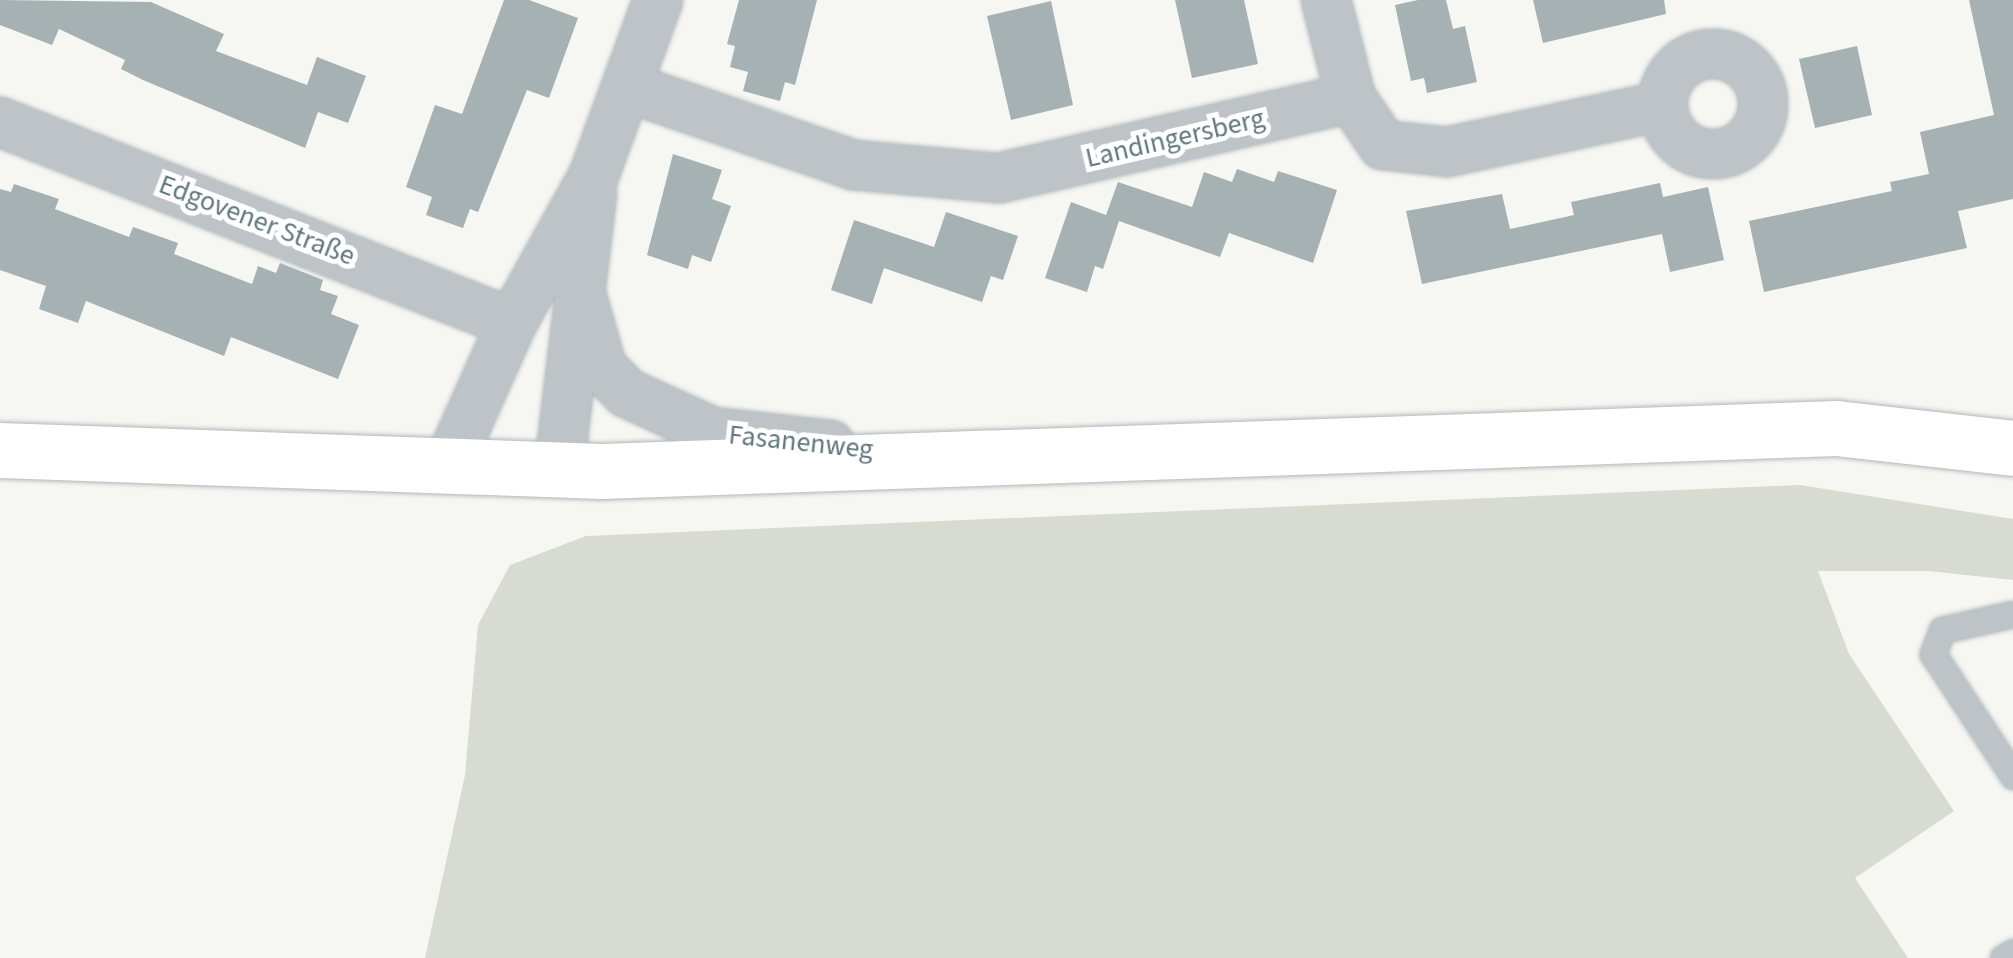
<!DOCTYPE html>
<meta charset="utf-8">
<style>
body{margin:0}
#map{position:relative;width:2013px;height:958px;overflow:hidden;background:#f6f6f3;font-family:"Source Sans 3",sans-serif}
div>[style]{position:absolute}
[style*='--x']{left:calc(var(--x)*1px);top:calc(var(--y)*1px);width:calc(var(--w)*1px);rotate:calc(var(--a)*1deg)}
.green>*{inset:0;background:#d7dbd2}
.building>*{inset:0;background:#a6b1b4}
.roads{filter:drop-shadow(0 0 2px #afb8ba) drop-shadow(0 0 2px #afb8ba)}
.lane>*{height:25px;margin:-12.5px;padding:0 12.5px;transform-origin:12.5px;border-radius:12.5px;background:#bdc3c6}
.street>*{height:48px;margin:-24px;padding:0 24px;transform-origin:24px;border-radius:24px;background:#bdc3c6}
.street>.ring{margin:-24px;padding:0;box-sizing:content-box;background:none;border:48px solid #bdc3c6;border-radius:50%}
.secondary>*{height:55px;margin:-27.5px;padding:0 27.5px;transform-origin:27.5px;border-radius:27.5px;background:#fff}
span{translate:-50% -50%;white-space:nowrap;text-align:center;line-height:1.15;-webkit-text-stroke:10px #fff;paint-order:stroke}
.street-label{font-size:28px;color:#61777e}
</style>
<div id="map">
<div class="green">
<div style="clip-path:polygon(1800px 485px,2013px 519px,2013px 580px,1928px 571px,1818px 571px,1849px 654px,1954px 811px,1855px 878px,1908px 958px,425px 958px,465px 775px,478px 625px,510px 565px,586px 536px)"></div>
</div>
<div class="building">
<div style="clip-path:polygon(0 0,151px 2px,224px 34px,216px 51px,307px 85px,317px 57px,366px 76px,348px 123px,318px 112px,305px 148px,143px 80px,121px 69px,125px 60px,59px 29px,52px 45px,0 25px)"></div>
<div style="clip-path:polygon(504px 0,529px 0,578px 18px,549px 98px,527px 90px,478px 212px,470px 209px,463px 228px,426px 215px,432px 197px,406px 187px,435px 105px,462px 114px)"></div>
<div style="clip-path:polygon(739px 0,817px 0,795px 85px,785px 82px,780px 101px,743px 91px,748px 72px,730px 67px,735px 46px,727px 44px)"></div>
<div style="clip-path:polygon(1175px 0,1244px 0,1258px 64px,1192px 78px)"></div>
<div style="clip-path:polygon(1418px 0,1446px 0,1453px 29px,1465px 26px,1477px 82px,1427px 93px,1424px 78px,1411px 81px,1395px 5px)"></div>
<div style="clip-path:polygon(1533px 0,1664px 0,1666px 14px,1543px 43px)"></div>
<div style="clip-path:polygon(1969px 0,2013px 0,2013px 199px,1958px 211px,1967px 248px,1764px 292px,1749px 221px,1892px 191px,1890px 182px,1929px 174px,1920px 132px,1994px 115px)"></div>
<div style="clip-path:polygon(1051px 1px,1073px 105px,1011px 120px,987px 16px)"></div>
<div style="clip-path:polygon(1857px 46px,1872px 115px,1815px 128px,1799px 59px)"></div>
<div style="clip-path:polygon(673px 154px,722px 170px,712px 199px,731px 206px,711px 262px,692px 255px,688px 269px,647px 255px)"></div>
<div style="clip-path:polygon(1237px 169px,1274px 182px,1278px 171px,1337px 190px,1313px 263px,1229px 233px,1220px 257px,1119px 221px,1103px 269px,1095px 266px,1087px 292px,1045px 278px,1071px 202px,1106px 215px,1118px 182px,1192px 207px,1204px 172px,1232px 182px)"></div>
<div style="clip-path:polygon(1660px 183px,1663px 197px,1708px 187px,1724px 260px,1670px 272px,1662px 234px,1422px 284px,1406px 211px,1502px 194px,1510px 229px,1574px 215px,1571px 202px)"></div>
<div style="clip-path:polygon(14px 184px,59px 199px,55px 209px,129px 237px,133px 227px,178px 243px,174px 254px,252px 284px,258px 266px,276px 273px,280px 263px,323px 280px,320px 290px,338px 296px,331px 314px,359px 325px,338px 379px,231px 337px,224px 356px,86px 301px,78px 323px,39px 309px,46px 286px,0 270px,0 189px,11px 192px)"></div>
<div style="clip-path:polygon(946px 212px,1018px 236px,1003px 280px,991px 276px,982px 302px,884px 268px,872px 304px,831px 290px,854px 220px,934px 247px)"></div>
</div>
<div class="roads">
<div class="lane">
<div style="--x:2013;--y:614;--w:73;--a:167.3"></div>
<div style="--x:1942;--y:630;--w:26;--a:111"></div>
<div style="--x:1933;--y:654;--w:146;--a:56.7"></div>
<div style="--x:2003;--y:958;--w:12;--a:-31"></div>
</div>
<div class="street">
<div style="--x:1326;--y:0;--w:101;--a:75.7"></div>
<div style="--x:1351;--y:98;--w:57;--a:55.8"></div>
<div style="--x:1383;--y:145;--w:64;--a:6.2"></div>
<div style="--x:1447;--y:152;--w:220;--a:-12.1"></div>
<div class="ring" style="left:1663px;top:54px;width:52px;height:52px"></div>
<div style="--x:630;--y:88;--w:236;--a:19"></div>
<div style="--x:853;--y:165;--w:147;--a:5.1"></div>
<div style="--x:999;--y:178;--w:361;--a:-12.8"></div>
<div style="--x:0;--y:122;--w:550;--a:21.43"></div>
<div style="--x:583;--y:301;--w:70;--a:74.2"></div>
<div style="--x:602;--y:368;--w:35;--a:45"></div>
<div style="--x:627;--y:393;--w:94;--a:24.6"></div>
<div style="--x:712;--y:432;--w:119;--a:6.3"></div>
<div style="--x:447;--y:468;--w:159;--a:-65.9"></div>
<div style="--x:512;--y:323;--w:169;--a:-61"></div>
<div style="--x:594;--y:175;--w:186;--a:-69.9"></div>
<div style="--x:559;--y:470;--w:278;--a:-83.2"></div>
</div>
<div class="secondary">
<div style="--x:0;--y:450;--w:601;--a:2"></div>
<div style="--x:601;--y:471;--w:1236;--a:-1.99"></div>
<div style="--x:1836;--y:428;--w:178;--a:6.4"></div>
</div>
</div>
<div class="street-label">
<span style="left:1175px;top:138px;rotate:-13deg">Landingersberg</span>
<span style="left:257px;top:220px;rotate:21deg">Edgovener Straße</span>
<span style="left:801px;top:442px;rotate:6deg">Fasanenweg</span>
</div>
</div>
